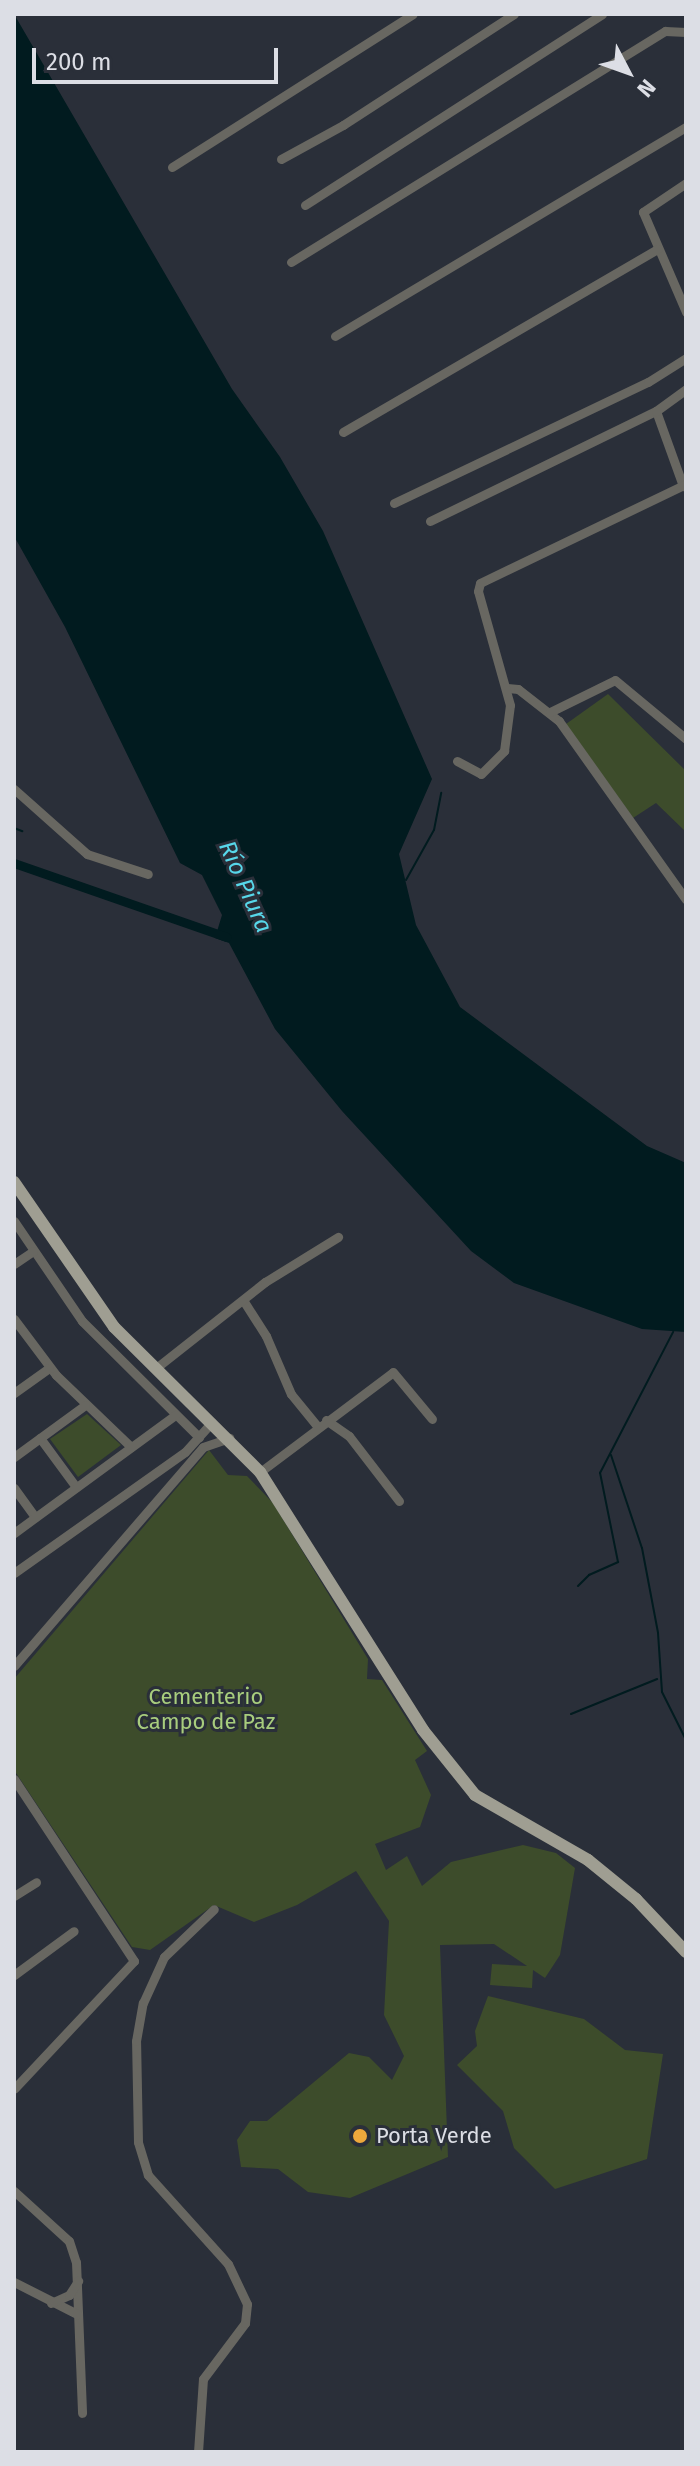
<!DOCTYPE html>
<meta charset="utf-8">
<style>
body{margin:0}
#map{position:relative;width:700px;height:2466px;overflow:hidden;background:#2a2f39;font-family:"Fira Sans",sans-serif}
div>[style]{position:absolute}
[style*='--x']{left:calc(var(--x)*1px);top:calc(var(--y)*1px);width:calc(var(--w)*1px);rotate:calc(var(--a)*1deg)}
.green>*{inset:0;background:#3d4c2b}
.water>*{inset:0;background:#011b1f}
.stream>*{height:2px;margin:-1px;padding:0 1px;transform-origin:1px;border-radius:1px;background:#011b1f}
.canal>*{height:9px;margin:-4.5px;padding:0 4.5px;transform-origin:4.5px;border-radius:4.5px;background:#011b1f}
.minor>*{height:9px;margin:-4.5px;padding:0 4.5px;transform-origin:4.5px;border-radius:4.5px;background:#686761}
.major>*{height:12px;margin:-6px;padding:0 6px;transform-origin:6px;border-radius:6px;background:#9f9e92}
.dots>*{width:22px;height:22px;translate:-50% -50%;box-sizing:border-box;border:4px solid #2a2f39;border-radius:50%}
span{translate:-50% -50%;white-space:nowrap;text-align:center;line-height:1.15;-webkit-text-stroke:6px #2a2f39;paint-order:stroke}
.park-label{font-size:22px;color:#a8cd7d}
.poi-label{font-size:22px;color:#dcdee5}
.left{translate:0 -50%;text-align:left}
.water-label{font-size:24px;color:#57d7ea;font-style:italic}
.frame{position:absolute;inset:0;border:16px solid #dcdee5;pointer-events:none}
.north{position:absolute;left:588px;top:32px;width:80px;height:80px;-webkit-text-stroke:6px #2a2f39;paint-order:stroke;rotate:131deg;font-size:22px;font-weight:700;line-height:32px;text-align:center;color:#dcdee5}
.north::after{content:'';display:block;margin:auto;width:28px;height:36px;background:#dcdee5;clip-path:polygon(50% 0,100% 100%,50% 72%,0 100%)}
.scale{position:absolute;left:32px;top:48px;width:246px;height:36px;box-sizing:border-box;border:4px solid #dcdee5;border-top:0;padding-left:10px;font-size:24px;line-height:28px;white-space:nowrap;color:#dcdee5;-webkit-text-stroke:6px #2a2f39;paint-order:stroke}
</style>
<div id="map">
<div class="green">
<div style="clip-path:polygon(608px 694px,686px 771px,686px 832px,656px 803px,633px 818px,566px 724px)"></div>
<div style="clip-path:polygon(87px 1414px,121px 1445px,78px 1477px,50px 1439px)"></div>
<div style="clip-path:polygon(209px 1450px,228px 1475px,247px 1476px,273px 1503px,368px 1659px,367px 1679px,382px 1680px,427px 1751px,415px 1760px,431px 1795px,420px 1827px,375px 1844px,386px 1870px,407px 1856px,422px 1886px,451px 1862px,523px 1845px,556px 1853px,575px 1868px,560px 1955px,545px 1978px,533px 1970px,532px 1988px,490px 1985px,492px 1964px,527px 1966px,494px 1944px,440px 1945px,448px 2157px,350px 2198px,308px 2192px,278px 2169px,241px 2167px,237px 2140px,250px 2121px,267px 2121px,349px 2053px,369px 2057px,392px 2080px,404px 2056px,384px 2015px,389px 1921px,356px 1871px,297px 1905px,254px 1922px,214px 1905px,150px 1950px,132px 1947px,14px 1770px,14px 1679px)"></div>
<div style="clip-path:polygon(488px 1996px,584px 2019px,625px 2050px,663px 2054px,647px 2159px,555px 2189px,514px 2148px,503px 2111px,457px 2065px,477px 2046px,475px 2031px)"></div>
</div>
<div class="water">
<div style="clip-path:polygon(14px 14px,232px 389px,280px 457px,323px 531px,432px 779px,399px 854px,416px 925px,460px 1007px,647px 1146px,686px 1163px,686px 1332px,642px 1329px,514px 1283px,471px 1251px,342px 1111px,275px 1029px,229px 943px,215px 938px,222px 915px,202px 875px,180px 863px,65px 627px,14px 536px)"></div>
</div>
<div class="stream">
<div style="--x:14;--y:828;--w:9;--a:21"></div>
<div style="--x:406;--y:880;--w:57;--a:-60.8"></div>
<div style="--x:434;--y:830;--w:38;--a:-79"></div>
<div style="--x:611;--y:1455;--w:98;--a:71.6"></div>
<div style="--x:642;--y:1548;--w:86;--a:79.3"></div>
<div style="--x:658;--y:1633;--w:59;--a:86.1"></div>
<div style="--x:662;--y:1692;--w:54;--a:63.4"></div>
<div style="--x:578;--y:1586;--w:16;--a:-45"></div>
<div style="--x:589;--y:1575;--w:32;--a:-24"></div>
<div style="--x:618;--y:1562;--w:91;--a:-101.4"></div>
<div style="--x:600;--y:1473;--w:159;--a:-62.6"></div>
<div style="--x:571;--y:1714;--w:93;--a:-22.1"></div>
</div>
<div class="canal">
<div style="--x:14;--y:863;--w:225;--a:19.2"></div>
</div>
<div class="minor">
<div style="--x:281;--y:159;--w:71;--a:-28.7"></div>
<div style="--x:343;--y:125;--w:204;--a:-33"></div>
<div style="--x:172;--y:167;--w:285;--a:-32.4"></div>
<div style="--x:686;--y:183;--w:52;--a:146"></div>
<div style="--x:643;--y:212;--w:109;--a:66.7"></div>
<div style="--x:305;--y:205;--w:353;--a:-32.7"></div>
<div style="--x:291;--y:262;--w:440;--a:-31.7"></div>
<div style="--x:665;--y:31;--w:21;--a:3"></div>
<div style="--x:335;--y:336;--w:409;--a:-30.8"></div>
<div style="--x:656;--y:411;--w:80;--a:70.2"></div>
<div style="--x:343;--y:432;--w:364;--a:-30.2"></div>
<div style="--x:394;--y:503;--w:281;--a:-25.5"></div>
<div style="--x:648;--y:382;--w:45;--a:-32.3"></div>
<div style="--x:430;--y:521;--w:251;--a:-26"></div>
<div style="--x:656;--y:411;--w:37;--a:-36"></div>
<div style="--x:507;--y:688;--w:11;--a:5"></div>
<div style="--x:518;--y:689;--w:52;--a:38"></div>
<div style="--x:559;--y:721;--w:219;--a:54.6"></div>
<div style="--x:550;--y:712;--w:72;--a:-26.2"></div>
<div style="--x:615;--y:680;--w:92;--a:39.7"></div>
<div style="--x:457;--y:761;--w:27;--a:28"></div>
<div style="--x:481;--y:774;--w:33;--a:-45"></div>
<div style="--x:504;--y:751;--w:46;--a:-82.6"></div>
<div style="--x:510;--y:705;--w:118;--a:-105.7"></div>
<div style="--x:478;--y:591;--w:8;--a:-76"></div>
<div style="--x:480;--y:583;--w:229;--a:-25.7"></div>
<div style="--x:14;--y:789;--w:98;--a:41.7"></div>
<div style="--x:87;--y:854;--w:64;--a:18.2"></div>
<div style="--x:14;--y:1221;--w:121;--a:55.8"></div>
<div style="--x:82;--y:1321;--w:165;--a:44.8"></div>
<div style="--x:14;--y:1264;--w:23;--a:-34"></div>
<div style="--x:243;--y:1300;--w:43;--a:57.4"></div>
<div style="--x:266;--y:1336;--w:63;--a:66.7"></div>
<div style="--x:291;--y:1394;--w:43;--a:50.7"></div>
<div style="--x:14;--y:1319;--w:70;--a:53.1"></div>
<div style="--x:56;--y:1375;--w:104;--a:43.8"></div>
<div style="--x:156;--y:1368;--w:139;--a:-38.3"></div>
<div style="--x:265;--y:1282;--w:86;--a:-31.7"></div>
<div style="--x:14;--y:1393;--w:43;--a:-35.5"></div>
<div style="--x:326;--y:1420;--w:28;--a:35"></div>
<div style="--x:349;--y:1436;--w:82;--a:52.4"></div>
<div style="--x:40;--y:1438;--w:61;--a:53.7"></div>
<div style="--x:14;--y:1457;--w:88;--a:-36.2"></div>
<div style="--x:260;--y:1472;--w:166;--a:-36.9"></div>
<div style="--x:393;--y:1372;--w:61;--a:50.3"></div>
<div style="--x:14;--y:1488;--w:36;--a:54"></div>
<div style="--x:14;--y:1533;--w:200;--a:-36.2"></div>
<div style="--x:14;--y:1573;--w:209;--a:-35.3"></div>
<div style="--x:185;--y:1452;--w:40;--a:-48"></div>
<div style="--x:14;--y:1666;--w:289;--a:-49.2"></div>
<div style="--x:203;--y:1447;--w:28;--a:-19"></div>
<div style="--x:14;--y:1779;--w:218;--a:56.6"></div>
<div style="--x:134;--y:1961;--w:175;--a:133.2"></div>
<div style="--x:14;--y:1896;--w:26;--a:-32"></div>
<div style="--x:14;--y:1975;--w:74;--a:-36.3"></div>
<div style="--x:14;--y:2191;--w:74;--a:42.3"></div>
<div style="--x:69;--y:2241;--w:22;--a:72"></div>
<div style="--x:76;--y:2262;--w:151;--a:87.7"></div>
<div style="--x:14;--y:2282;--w:71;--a:26.9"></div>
<div style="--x:51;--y:2303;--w:20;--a:-24"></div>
<div style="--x:69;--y:2295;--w:17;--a:-57"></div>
<div style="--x:198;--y:2452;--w:73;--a:-86.1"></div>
<div style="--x:203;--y:2379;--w:70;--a:-53.1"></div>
<div style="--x:245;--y:2323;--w:19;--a:-84"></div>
<div style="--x:247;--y:2304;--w:44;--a:-115.4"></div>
<div style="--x:228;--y:2264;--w:120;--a:-132"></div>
<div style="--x:148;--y:2175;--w:34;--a:-107"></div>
<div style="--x:138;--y:2142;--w:101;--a:-91.1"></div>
<div style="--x:136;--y:2041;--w:39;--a:-80"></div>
<div style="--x:143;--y:2003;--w:51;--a:-65.5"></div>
<div style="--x:164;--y:1957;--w:69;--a:-43.8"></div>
</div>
<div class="major">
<div style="--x:14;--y:1182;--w:176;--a:55.4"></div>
<div style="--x:114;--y:1327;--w:206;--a:44.8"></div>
<div style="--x:260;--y:1472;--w:305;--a:57.7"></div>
<div style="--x:423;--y:1730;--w:83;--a:51.3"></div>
<div style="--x:475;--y:1795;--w:130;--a:29.9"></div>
<div style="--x:588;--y:1860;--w:62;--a:39.1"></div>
<div style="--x:636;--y:1899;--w:73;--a:46.7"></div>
</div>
<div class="dots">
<div style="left:360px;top:2136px;background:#eea83c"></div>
</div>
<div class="park-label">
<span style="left:206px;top:1709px">Cementerio<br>Campo de Paz</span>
</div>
<div class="poi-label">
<span class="left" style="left:376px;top:2136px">Porta Verde</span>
</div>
<div class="water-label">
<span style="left:245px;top:887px;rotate:66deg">Río Piura</span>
</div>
<div class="frame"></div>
<div class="north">N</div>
<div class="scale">200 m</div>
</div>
